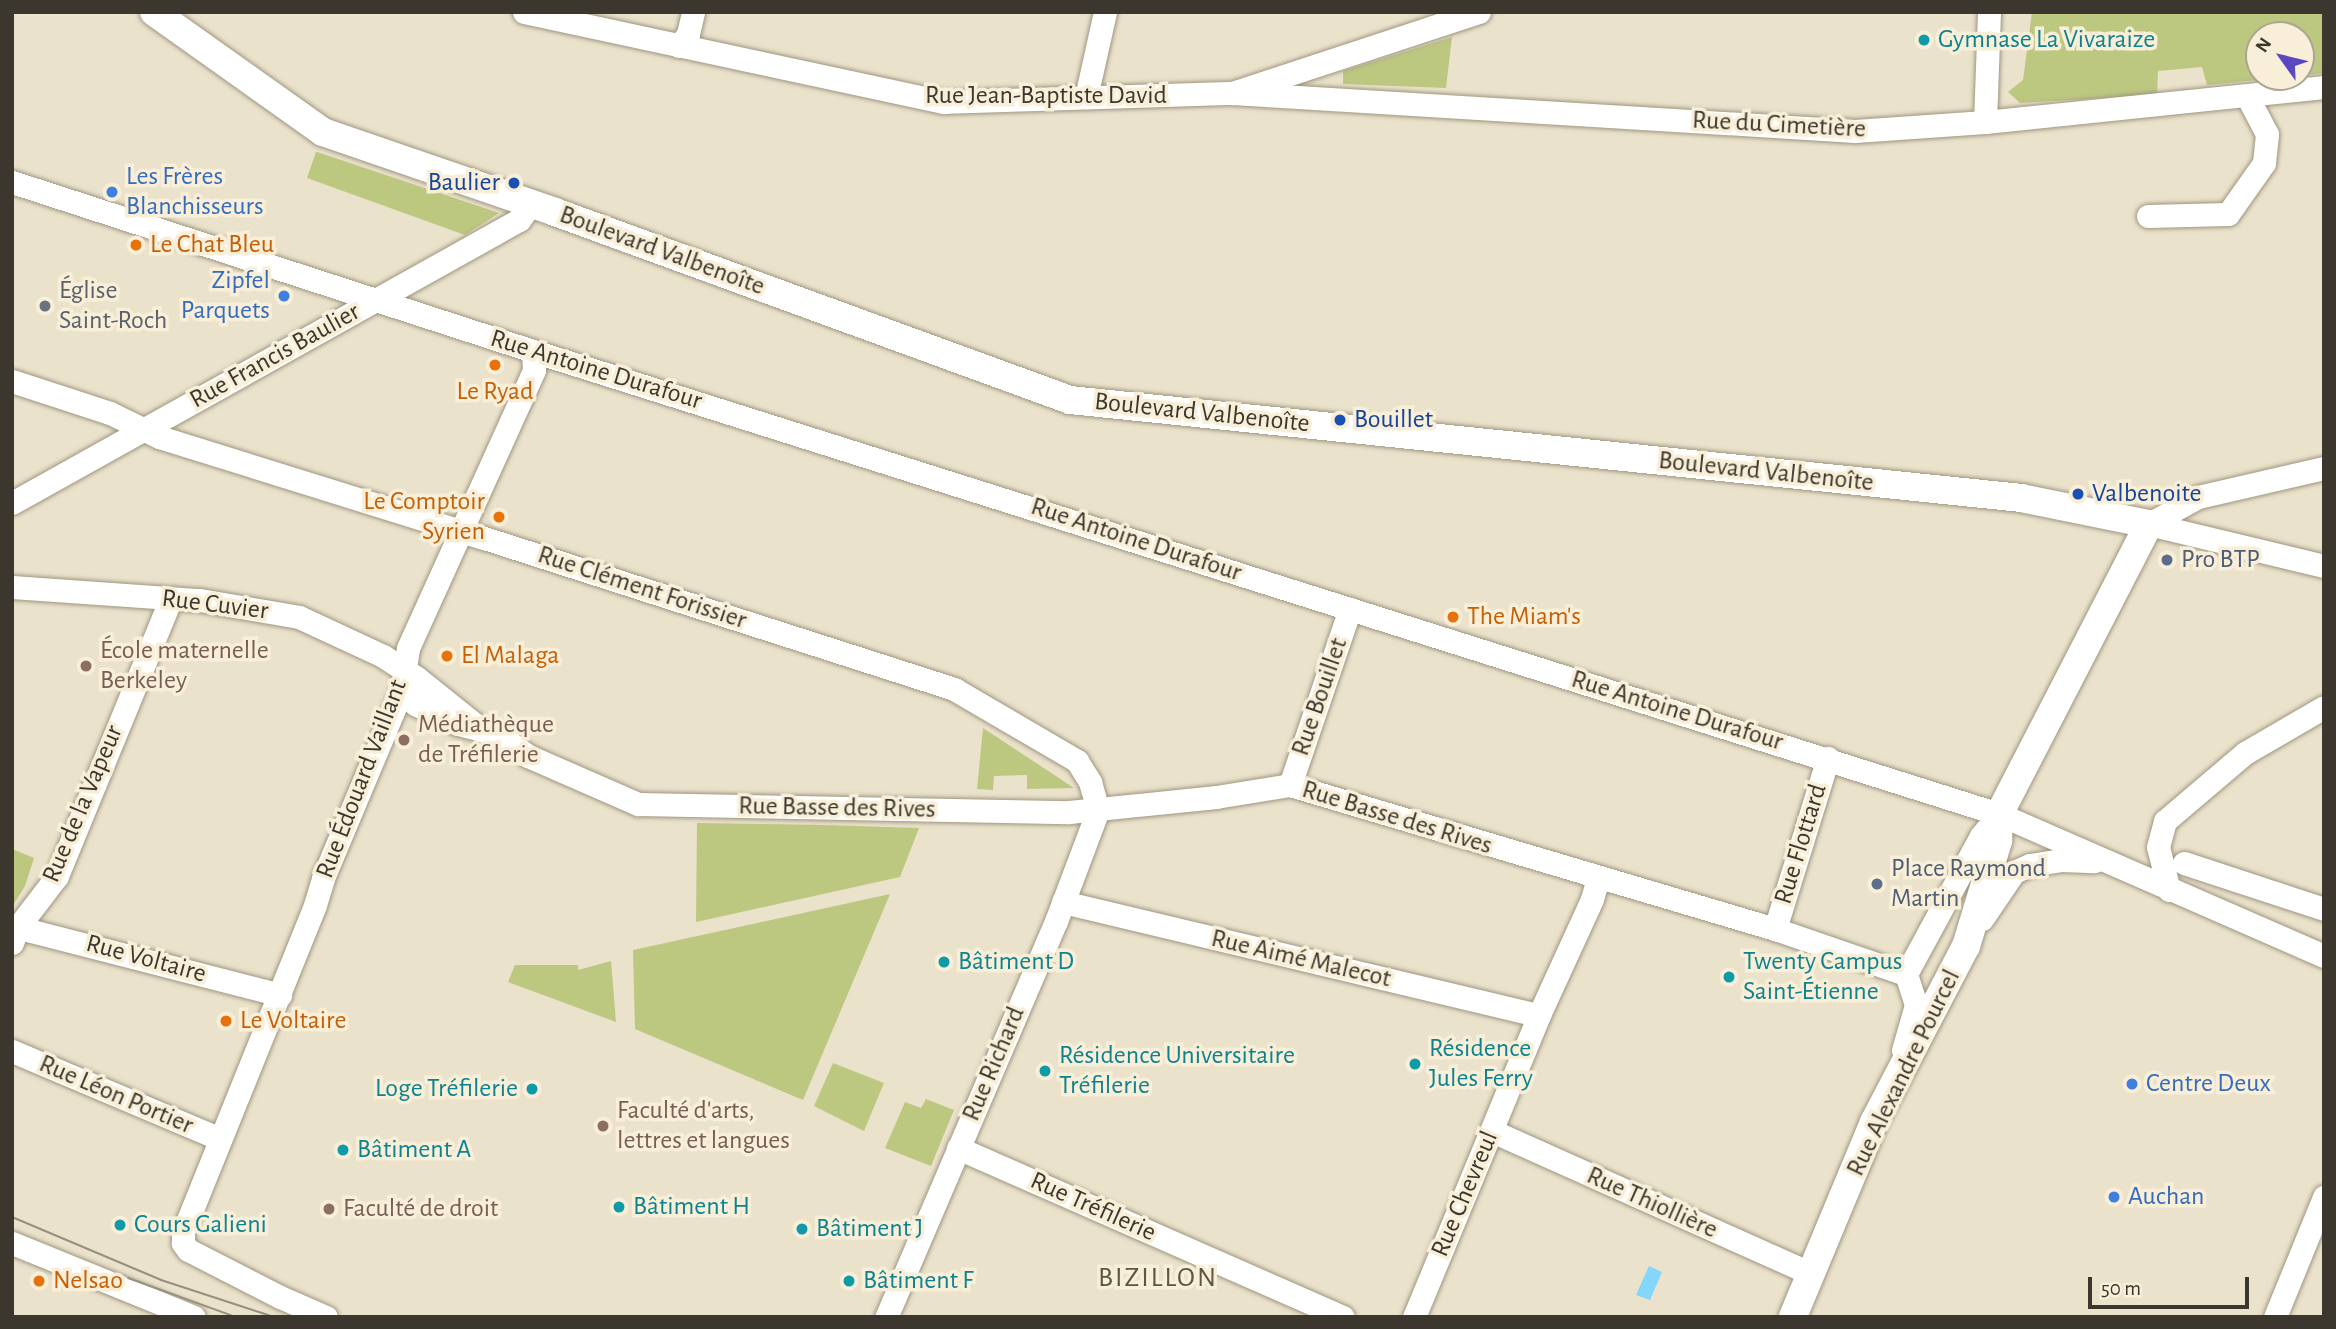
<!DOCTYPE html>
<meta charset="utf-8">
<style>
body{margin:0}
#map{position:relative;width:2336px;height:1329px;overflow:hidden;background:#ebe2cb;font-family:"Alegreya Sans",sans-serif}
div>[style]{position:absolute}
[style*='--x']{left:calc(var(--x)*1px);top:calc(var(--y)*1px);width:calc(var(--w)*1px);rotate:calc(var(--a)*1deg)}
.green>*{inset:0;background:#bcc780}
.water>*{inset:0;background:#85d6fd}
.roads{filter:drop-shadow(0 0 2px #9e9680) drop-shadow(0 0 2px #9e9680)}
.minor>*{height:23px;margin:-11.5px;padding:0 11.5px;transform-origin:11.5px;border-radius:11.5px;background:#fff}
.major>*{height:28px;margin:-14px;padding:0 14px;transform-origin:14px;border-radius:14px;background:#fff}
.tram>*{height:2px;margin:-1px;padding:0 1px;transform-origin:1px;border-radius:1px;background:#979080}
.dots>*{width:19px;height:19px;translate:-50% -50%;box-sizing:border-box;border:4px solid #f9efd8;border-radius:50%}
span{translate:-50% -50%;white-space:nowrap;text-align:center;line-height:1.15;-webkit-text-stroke:7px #f9efd8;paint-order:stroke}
.culture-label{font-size:26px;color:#0d838f}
.left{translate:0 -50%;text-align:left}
.right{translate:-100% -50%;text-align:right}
.street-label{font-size:26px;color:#3b372e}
.shop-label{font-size:26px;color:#366cbe}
.transit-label{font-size:26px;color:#164399}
.food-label{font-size:26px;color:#c56008}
.worship-label{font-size:26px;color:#5b616d}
.service-label{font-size:26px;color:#4e5e75}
.education-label{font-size:26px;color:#785e54}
.neighbourhood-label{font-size:28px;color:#5e5642;letter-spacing:2px}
.frame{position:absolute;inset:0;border:14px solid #3b372e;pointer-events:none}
.north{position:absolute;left:2245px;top:21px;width:70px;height:70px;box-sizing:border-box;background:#f9efd8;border:2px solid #ada594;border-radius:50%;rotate:304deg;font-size:19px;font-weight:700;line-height:28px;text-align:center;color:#3b372e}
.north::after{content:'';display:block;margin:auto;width:24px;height:32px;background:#5a48c0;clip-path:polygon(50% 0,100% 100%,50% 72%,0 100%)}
.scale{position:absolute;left:2088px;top:1277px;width:161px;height:32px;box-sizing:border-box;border:4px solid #3b372e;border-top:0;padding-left:9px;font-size:21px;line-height:24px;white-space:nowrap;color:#3b372e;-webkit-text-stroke:5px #f9efd8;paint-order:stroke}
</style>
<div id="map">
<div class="green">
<div style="clip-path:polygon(evenodd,2032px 12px,2324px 12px,2324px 73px,2207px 85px,2202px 67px,2158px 71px,2157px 95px,2020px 103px,2008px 92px,2023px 80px,2032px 12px,2259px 35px,2301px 35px,2301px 77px,2259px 77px,2259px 35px)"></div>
<div style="clip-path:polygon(1452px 37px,1446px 88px,1343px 84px,1343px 71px)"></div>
<div style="clip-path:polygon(316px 152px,317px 152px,499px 213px,465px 235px,307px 178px)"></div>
<div style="clip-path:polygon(983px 728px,1074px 788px,1027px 789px,1027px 775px,994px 776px,993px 790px,977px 789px)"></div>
<div style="clip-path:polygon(697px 823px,823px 825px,919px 828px,900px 877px,696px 922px)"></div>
<div style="clip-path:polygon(12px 849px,34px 858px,25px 886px,12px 907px)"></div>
<div style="clip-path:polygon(890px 894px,803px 1100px,635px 1029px,633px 950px)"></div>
<div style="clip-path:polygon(611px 961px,616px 1022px,508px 982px,515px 965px,578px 965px,578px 970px)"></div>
<div style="clip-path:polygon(833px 1063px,884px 1083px,864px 1131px,814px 1106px)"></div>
<div style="clip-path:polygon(926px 1099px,954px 1110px,931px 1166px,885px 1148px,905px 1102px,921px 1108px)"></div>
</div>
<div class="water">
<div style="clip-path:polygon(1649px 1266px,1662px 1272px,1650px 1300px,1636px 1295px)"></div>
</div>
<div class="roads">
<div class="minor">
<div style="--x:524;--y:12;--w:430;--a:12.1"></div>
<div style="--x:944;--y:102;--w:288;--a:-1.8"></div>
<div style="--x:1232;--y:93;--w:260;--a:-18.2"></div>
<div style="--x:679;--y:46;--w:15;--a:-53"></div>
<div style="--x:688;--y:34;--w:23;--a:-77"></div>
<div style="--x:1232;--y:93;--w:624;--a:3.49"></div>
<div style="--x:1855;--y:131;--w:130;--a:-4"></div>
<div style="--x:1985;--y:122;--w:341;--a:-5.9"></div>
<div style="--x:1086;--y:97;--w:87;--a:-77.4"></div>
<div style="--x:1985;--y:122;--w:110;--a:-87.9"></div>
<div style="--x:12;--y:182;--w:548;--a:17.97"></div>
<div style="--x:533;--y:351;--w:1537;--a:17.53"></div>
<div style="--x:1999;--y:814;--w:355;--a:23.6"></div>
<div style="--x:2148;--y:216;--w:80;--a:-1.4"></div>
<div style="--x:2228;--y:214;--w:62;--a:-54.8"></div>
<div style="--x:2264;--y:163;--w:29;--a:-84"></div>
<div style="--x:2267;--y:134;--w:43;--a:-117.8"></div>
<div style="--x:12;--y:381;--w:103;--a:18.1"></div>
<div style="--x:110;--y:413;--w:55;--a:26.1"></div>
<div style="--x:159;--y:437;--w:337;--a:17.3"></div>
<div style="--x:481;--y:537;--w:497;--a:17.8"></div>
<div style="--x:954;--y:689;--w:143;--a:30.3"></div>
<div style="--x:1077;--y:761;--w:25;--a:58"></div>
<div style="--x:1090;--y:782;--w:29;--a:74"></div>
<div style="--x:1098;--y:810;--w:119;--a:110.7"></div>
<div style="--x:1056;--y:921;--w:431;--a:113.2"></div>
<div style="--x:12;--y:503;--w:581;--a:-29.17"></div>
<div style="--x:519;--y:220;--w:15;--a:-53"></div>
<div style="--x:528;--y:208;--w:7;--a:-117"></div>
<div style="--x:2149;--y:524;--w:56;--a:-28.9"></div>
<div style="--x:2198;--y:497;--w:129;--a:-13"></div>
<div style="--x:2149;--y:524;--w:180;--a:13.5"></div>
<div style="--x:12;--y:587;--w:188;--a:4"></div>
<div style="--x:200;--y:600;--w:100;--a:9.7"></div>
<div style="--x:299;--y:617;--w:93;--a:24.9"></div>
<div style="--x:383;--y:656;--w:40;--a:32.9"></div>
<div style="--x:417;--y:678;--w:83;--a:38.7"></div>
<div style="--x:482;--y:730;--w:25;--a:-166"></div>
<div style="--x:458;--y:724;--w:47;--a:-155.1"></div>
<div style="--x:415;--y:704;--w:19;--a:-133"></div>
<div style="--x:482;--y:730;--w:30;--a:24"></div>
<div style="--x:509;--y:742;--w:24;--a:36"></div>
<div style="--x:528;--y:756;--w:120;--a:23.6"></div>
<div style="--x:638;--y:804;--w:431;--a:1.1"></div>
<div style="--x:1069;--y:812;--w:148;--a:-5.8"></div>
<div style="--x:1216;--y:797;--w:75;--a:-9.2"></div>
<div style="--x:1290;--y:785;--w:506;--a:16.54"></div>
<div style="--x:1775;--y:929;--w:139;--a:19"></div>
<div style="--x:1906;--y:974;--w:33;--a:72"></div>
<div style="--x:1916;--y:1005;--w:47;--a:106.1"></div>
<div style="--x:1290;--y:785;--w:186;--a:-71.2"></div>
<div style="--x:2184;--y:863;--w:147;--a:18.2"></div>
<div style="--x:2169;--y:890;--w:44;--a:-104.3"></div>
<div style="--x:2158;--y:847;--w:27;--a:-75"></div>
<div style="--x:2165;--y:821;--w:105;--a:-40.4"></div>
<div style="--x:2245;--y:753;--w:91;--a:-30.2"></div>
<div style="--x:1063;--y:902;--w:489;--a:13.4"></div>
<div style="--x:1982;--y:919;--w:57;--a:-55.8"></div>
<div style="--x:2014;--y:872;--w:17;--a:-24"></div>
<div style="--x:2030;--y:865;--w:31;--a:-9"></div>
<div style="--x:2061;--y:860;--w:34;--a:2"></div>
<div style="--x:12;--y:926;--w:277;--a:14.4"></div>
<div style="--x:1775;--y:929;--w:179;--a:-72.8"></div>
<div style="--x:12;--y:943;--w:17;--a:-69"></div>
<div style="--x:18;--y:927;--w:64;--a:-52.6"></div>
<div style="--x:57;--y:876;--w:300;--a:-67.7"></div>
<div style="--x:1906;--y:974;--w:157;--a:-61.5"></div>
<div style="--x:1981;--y:836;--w:28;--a:-51"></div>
<div style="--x:12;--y:1051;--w:226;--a:22.9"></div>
<div style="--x:1492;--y:1131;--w:350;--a:24.1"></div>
<div style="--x:958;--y:1148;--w:420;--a:23.7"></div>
<div style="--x:12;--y:1243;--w:196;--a:22.1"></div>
<div style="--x:326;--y:1317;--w:50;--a:-156.5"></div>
<div style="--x:280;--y:1297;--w:103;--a:-152.9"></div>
<div style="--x:188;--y:1250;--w:9;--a:-126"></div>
<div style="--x:183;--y:1243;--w:11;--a:-90"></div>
<div style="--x:183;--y:1232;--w:353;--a:-68"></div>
<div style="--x:315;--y:905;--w:28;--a:-73"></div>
<div style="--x:323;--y:878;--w:204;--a:-67.2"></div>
<div style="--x:402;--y:690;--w:42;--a:-81.9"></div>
<div style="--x:408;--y:648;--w:305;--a:-65.6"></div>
<div style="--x:534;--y:370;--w:19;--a:-93"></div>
<div style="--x:1414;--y:1317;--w:327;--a:-67.5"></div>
<div style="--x:1539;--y:1015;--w:128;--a:-65.4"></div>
<div style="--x:1592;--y:899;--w:22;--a:-74"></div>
<div style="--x:2275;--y:1317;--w:130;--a:-67.8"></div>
</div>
<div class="major">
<div style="--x:154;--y:12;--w:207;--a:35.4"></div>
<div style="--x:323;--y:132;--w:245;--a:19"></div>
<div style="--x:555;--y:212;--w:548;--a:20.05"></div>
<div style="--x:1070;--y:400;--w:956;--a:5.88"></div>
<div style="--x:2021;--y:498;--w:131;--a:11.5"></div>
<div style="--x:2149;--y:524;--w:326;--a:117.3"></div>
<div style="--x:1999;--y:814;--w:27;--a:92"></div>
<div style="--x:1998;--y:841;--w:110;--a:106.9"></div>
<div style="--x:1966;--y:946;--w:199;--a:117.6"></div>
<div style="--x:1874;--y:1122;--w:211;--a:112.6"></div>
</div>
</div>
<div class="tram">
<div style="--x:12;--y:1217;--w:162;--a:22.9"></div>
<div style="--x:161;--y:1280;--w:119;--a:18.1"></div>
<div style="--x:128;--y:1278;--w:115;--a:19.9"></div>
</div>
<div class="dots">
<div style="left:1924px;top:40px;background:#0f9aa8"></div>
<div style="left:514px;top:183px;background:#1a4fb4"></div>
<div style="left:112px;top:192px;background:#3f7fe0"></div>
<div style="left:136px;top:245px;background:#e8710a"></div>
<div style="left:284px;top:296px;background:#3f7fe0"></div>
<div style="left:45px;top:306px;background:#6b7280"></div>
<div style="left:495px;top:365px;background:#e8710a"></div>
<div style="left:1340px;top:420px;background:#1a4fb4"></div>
<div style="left:2078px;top:494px;background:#1a4fb4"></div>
<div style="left:499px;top:517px;background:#e8710a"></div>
<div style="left:2167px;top:560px;background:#5c6f8a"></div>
<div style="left:1453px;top:617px;background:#e8710a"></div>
<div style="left:447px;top:656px;background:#e8710a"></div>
<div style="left:86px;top:666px;background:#8d6e63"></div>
<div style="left:404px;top:740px;background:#8d6e63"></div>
<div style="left:1877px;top:884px;background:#5c6f8a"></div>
<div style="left:944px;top:962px;background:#0f9aa8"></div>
<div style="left:1729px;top:977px;background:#0f9aa8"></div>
<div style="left:226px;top:1021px;background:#e8710a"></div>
<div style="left:1415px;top:1064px;background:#0f9aa8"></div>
<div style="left:1045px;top:1071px;background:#0f9aa8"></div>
<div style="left:2132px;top:1084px;background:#3f7fe0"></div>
<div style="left:532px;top:1089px;background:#0f9aa8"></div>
<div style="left:603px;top:1126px;background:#8d6e63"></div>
<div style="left:343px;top:1150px;background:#0f9aa8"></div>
<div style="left:2114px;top:1197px;background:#3f7fe0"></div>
<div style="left:619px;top:1207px;background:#0f9aa8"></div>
<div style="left:329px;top:1209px;background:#8d6e63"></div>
<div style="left:120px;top:1225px;background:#0f9aa8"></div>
<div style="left:802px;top:1229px;background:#0f9aa8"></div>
<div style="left:39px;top:1281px;background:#e8710a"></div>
<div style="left:849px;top:1281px;background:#0f9aa8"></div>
</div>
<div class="culture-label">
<span class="left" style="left:1938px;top:40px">Gymnase La Vivaraize</span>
<span class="left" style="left:958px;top:962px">Bâtiment D</span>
<span class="left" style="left:1743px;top:977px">Twenty Campus<br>Saint-Étienne</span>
<span class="left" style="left:1429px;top:1064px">Résidence<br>Jules Ferry</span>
<span class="left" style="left:1059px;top:1071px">Résidence Universitaire<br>Tréfilerie</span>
<span class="right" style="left:518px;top:1089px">Loge Tréfilerie</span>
<span class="left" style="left:357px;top:1150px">Bâtiment A</span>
<span class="left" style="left:633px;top:1207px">Bâtiment H</span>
<span class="left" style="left:134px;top:1225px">Cours Galieni</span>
<span class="left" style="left:816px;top:1229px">Bâtiment J</span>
<span class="left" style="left:863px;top:1281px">Bâtiment F</span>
</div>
<div class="street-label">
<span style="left:1046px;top:96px">Rue Jean-Baptiste David</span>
<span style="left:1779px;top:125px;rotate:3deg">Rue du Cimetière</span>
<span style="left:662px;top:251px;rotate:20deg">Boulevard Valbenoîte</span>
<span style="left:275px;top:356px;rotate:-29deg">Rue Francis Baulier</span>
<span style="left:596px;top:370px;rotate:17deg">Rue Antoine Durafour</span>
<span style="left:1202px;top:413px;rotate:6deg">Boulevard Valbenoîte</span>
<span style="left:1766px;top:472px;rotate:6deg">Boulevard Valbenoîte</span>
<span style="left:1136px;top:540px;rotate:18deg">Rue Antoine Durafour</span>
<span style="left:642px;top:588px;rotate:18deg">Rue Clément Forissier</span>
<span style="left:215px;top:605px;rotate:7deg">Rue Cuvier</span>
<span style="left:1320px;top:697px;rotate:-71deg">Rue Bouillet</span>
<span style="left:1677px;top:711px;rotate:17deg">Rue Antoine Durafour</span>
<span style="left:362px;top:779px;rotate:-69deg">Rue Édouard Vaillant</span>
<span style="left:83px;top:804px;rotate:-67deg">Rue de la Vapeur</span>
<span style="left:837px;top:808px;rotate:1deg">Rue Basse des Rives</span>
<span style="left:1397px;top:818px;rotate:17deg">Rue Basse des Rives</span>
<span style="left:1801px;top:844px;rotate:-73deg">Rue Flottard</span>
<span style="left:146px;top:959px;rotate:15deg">Rue Voltaire</span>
<span style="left:1301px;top:959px;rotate:13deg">Rue Aimé Malecot</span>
<span style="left:994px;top:1064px;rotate:-67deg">Rue Richard</span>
<span style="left:1904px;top:1073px;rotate:-64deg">Rue Alexandre Pourcel</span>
<span style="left:116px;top:1095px;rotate:23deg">Rue Léon Portier</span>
<span style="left:1465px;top:1194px;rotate:-67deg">Rue Chevreul</span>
<span style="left:1652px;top:1203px;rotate:24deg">Rue Thiollière</span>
<span style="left:1093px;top:1207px;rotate:24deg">Rue Tréfilerie</span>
</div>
<div class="shop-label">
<span class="left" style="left:126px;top:192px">Les Frères<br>Blanchisseurs</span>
<span class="right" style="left:270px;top:296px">Zipfel<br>Parquets</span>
<span class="left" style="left:2146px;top:1084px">Centre Deux</span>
<span class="left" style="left:2128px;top:1197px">Auchan</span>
</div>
<div class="transit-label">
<span class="right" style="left:500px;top:183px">Baulier</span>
<span class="left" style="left:1354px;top:420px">Bouillet</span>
<span class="left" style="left:2092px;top:494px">Valbenoite</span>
</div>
<div class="food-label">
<span class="left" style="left:150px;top:245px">Le Chat Bleu</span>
<span style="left:495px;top:392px">Le Ryad</span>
<span class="right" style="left:485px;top:517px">Le Comptoir<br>Syrien</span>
<span class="left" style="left:1467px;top:617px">The Miam's</span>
<span class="left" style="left:461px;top:656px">El Malaga</span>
<span class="left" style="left:240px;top:1021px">Le Voltaire</span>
<span class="left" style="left:53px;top:1281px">Nelsao</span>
</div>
<div class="worship-label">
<span class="left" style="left:59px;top:306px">Église<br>Saint-Roch</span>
</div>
<div class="service-label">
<span class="left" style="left:2181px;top:560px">Pro BTP</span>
<span class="left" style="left:1891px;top:884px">Place Raymond<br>Martin</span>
</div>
<div class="education-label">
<span class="left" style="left:100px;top:666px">École maternelle<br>Berkeley</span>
<span class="left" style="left:418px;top:740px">Médiathèque<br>de Tréfilerie</span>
<span class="left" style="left:617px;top:1126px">Faculté d'arts,<br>lettres et langues</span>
<span class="left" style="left:343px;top:1209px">Faculté de droit</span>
</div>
<div class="neighbourhood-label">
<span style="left:1158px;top:1278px">BIZILLON</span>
</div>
<div class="frame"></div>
<div class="north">N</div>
<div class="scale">50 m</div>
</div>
